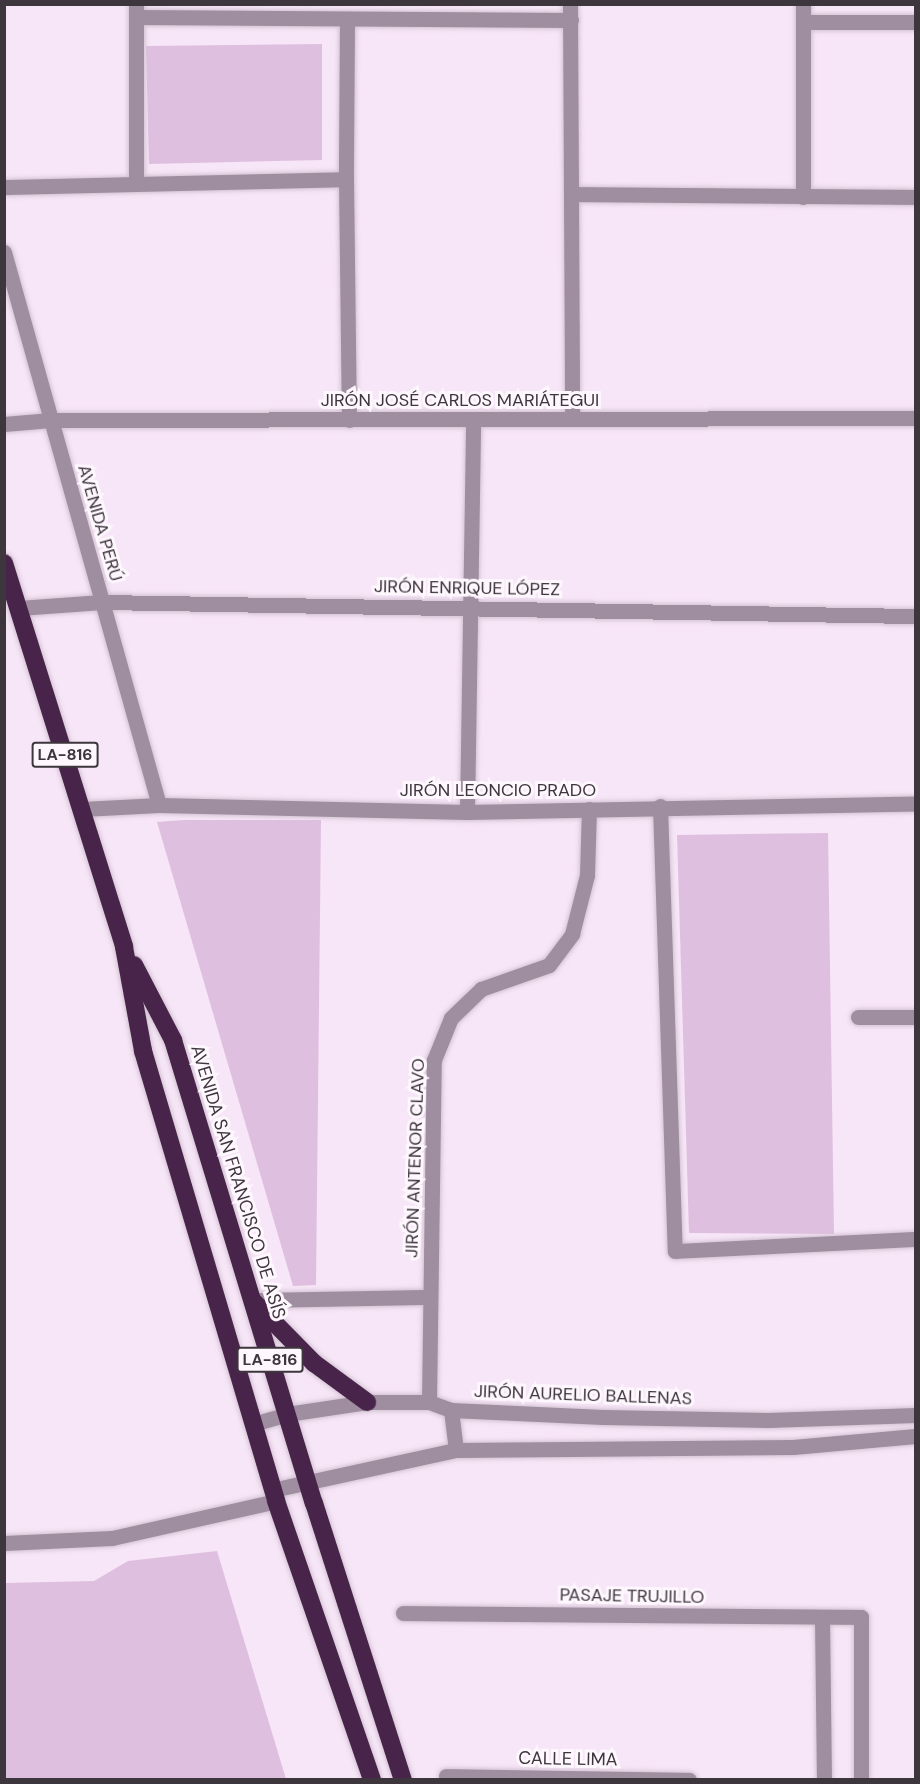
<!DOCTYPE html>
<meta charset="utf-8">
<style>
body{margin:0}
#map{position:relative;width:920px;height:1784px;overflow:hidden;background:#f7e6f7;font-family:"DM Sans",sans-serif}
div>[style]{position:absolute}
[style*='--x']{left:calc(var(--x)*1px);top:calc(var(--y)*1px);width:calc(var(--w)*1px);rotate:calc(var(--a)*1deg)}
.green>*{inset:0;background:#dfbfe0}
.roads{filter:drop-shadow(0 0 2px #d2c3d2) drop-shadow(0 0 2px #d2c3d2)}
.minor>*{height:15px;margin:-7.5px;padding:0 7.5px;transform-origin:7.5px;border-radius:7.5px;background:#9f8da0}
.highway>*{height:18px;margin:-9px;padding:0 9px;transform-origin:9px;border-radius:9px;background:#48244a}
span{translate:-50% -50%;white-space:nowrap;text-align:center;line-height:1.15;-webkit-text-stroke:6px #fef7fe;paint-order:stroke}
.shield-label span{padding:2px 4px;background:#fef7fe;border:2px solid;border-radius:4px;-webkit-text-stroke-width:0}
.shield-label{font-size:16px;color:#3d363d;font-weight:700}
.street-label{font-size:18px;color:#3d363d}
.frame{position:absolute;inset:0;border:6px solid #3d363d;pointer-events:none}
</style>
<div id="map">
<div class="green">
<div style="clip-path:polygon(322px 44px,322px 160px,149px 164px,146px 46px)"></div>
<div style="clip-path:polygon(183px 820px,321px 820px,316px 1285px,293px 1286px,157px 822px)"></div>
<div style="clip-path:polygon(828px 833px,834px 1234px,689px 1233px,677px 835px)"></div>
<div style="clip-path:polygon(217px 1551px,286px 1779px,5px 1779px,5px 1583px,94px 1581px,128px 1561px)"></div>
</div>
<div class="roads">
<div class="minor">
<div style="--x:570;--y:4;--w:415;--a:89.7"></div>
<div style="--x:136;--y:17;--w:435;--a:0.4"></div>
<div style="--x:347;--y:19;--w:160;--a:90.4"></div>
<div style="--x:346;--y:179;--w:241;--a:89.3"></div>
<div style="--x:803;--y:22;--w:113;--a:0"></div>
<div style="--x:136;--y:183;--w:179;--a:-90"></div>
<div style="--x:4;--y:187;--w:342;--a:-1.3"></div>
<div style="--x:571;--y:194;--w:345;--a:0.5"></div>
<div style="--x:803;--y:197;--w:193;--a:-90"></div>
<div style="--x:4;--y:252;--w:574;--a:74.34"></div>
<div style="--x:4;--y:424;--w:47;--a:-4.9"></div>
<div style="--x:51;--y:420;--w:865;--a:-0.13"></div>
<div style="--x:19;--y:608;--w:83;--a:-4.1"></div>
<div style="--x:102;--y:602;--w:814;--a:0.99"></div>
<div style="--x:660;--y:806;--w:445;--a:88.1"></div>
<div style="--x:675;--y:1251;--w:241;--a:-2.9"></div>
<div style="--x:82;--y:809;--w:77;--a:-3"></div>
<div style="--x:159;--y:805;--w:308;--a:1.3"></div>
<div style="--x:467;--y:812;--w:449;--a:-1.1"></div>
<div style="--x:467;--y:812;--w:393;--a:-89.1"></div>
<div style="--x:858;--y:1017;--w:58;--a:0"></div>
<div style="--x:252;--y:1300;--w:178;--a:-1"></div>
<div style="--x:429;--y:1402;--w:342;--a:-89.2"></div>
<div style="--x:434;--y:1060;--w:45;--a:-68"></div>
<div style="--x:451;--y:1018;--w:42;--a:-44"></div>
<div style="--x:481;--y:989;--w:72;--a:-19.4"></div>
<div style="--x:549;--y:965;--w:39;--a:-53"></div>
<div style="--x:572;--y:934;--w:61;--a:-75.7"></div>
<div style="--x:587;--y:875;--w:66;--a:-88.3"></div>
<div style="--x:451;--y:1410;--w:40;--a:82.9"></div>
<div style="--x:253;--y:1424;--w:35;--a:-16"></div>
<div style="--x:287;--y:1414;--w:81;--a:-8.5"></div>
<div style="--x:367;--y:1402;--w:62;--a:0"></div>
<div style="--x:429;--y:1402;--w:23;--a:20"></div>
<div style="--x:451;--y:1410;--w:152;--a:2.6"></div>
<div style="--x:603;--y:1417;--w:165;--a:1"></div>
<div style="--x:768;--y:1420;--w:148;--a:-1.9"></div>
<div style="--x:272;--y:1490;--w:188;--a:-12.3"></div>
<div style="--x:456;--y:1450;--w:337;--a:-0.5"></div>
<div style="--x:793;--y:1447;--w:123;--a:-5.1"></div>
<div style="--x:4;--y:1543;--w:108;--a:-2.7"></div>
<div style="--x:112;--y:1538;--w:168;--a:-12.7"></div>
<div style="--x:403;--y:1613;--w:458;--a:0.5"></div>
<div style="--x:861;--y:1617;--w:163;--a:90"></div>
<div style="--x:822;--y:1618;--w:162;--a:89.3"></div>
<div style="--x:446;--y:1776;--w:243;--a:0.9"></div>
</div>
<div class="highway">
<div style="--x:4;--y:563;--w:402;--a:72.6"></div>
<div style="--x:124;--y:947;--w:106;--a:79.6"></div>
<div style="--x:143;--y:1051;--w:469;--a:73.5"></div>
<div style="--x:276;--y:1501;--w:295;--a:71"></div>
<div style="--x:134;--y:965;--w:85;--a:62.5"></div>
<div style="--x:173;--y:1040;--w:484;--a:73.1"></div>
<div style="--x:314;--y:1503;--w:291;--a:72.2"></div>
<div style="--x:254;--y:1302;--w:86;--a:45.5"></div>
<div style="--x:314;--y:1363;--w:66;--a:36.3"></div>
</div>
</div>
<div class="shield-label">
<span style="left:65px;top:755px">LA-816</span>
<span style="left:270px;top:1360px">LA-816</span>
</div>
<div class="street-label">
<span style="left:460px;top:400px">JIRÓN JOSÉ CARLOS MARIÁTEGUI</span>
<span style="left:100px;top:523px;rotate:74deg">AVENIDA PERÚ</span>
<span style="left:467px;top:588px;rotate:1deg">JIRÓN ENRIQUE LÓPEZ</span>
<span style="left:498px;top:790px">JIRÓN LEONCIO PRADO</span>
<span style="left:415px;top:1158px;rotate:-88deg">JIRÓN ANTENOR CLAVO</span>
<span style="left:238px;top:1182px;rotate:73deg">AVENIDA SAN FRANCISCO DE ASÍS</span>
<span style="left:583px;top:1395px;rotate:2deg">JIRÓN AURELIO BALLENAS</span>
<span style="left:632px;top:1596px;rotate:1deg">PASAJE TRUJILLO</span>
<span style="left:568px;top:1759px;rotate:1deg">CALLE LIMA</span>
</div>
<div class="frame"></div>
</div>
